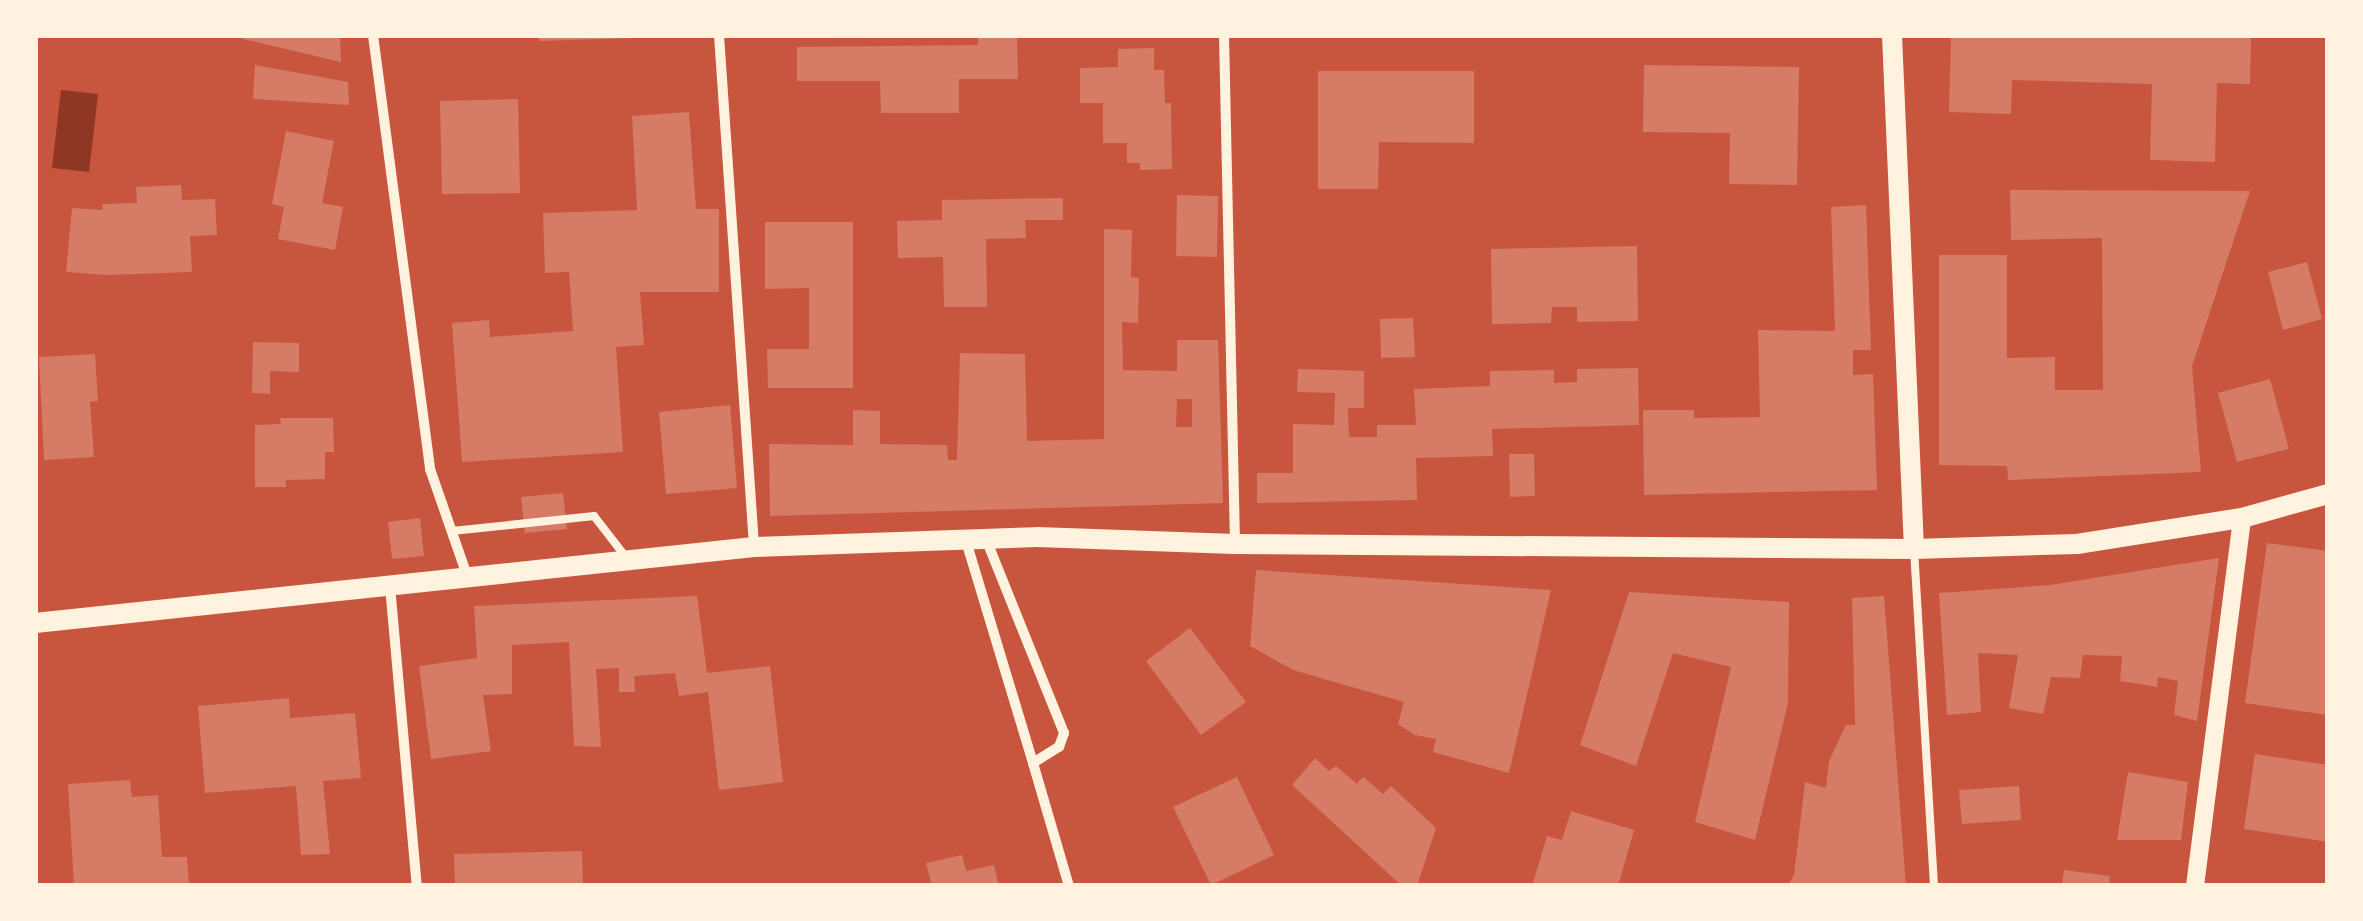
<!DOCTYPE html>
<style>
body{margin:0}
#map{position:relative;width:2363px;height:921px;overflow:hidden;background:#c8553d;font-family:"Fira Sans Condensed",sans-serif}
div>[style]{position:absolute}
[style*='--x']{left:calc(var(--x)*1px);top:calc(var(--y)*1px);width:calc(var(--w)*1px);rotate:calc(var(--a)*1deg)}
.water>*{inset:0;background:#8f3625}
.building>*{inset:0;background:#d67c66}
.service>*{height:8px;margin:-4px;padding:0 4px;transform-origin:4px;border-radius:4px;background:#fff3e0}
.minor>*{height:10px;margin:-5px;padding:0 5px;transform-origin:5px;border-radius:5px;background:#fff3e0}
.tertiary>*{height:18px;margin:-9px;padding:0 9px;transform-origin:9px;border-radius:9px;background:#fff3e0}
.secondary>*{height:20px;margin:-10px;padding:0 10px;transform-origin:10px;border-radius:10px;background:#fff3e0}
span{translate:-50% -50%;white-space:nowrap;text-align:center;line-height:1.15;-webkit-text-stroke:9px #fff3e0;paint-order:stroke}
.frame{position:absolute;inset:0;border:38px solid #fff3e0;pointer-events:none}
</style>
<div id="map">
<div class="water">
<div style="clip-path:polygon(61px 90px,98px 94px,89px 172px,52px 168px)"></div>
</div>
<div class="building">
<div style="clip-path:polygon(243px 35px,332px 35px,340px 37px,341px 62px,243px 39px)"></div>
<div style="clip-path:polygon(539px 35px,634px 35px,634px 38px,539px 41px)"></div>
<div style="clip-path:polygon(978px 35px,1017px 35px,1018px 79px,959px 79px,959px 113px,881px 113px,880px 81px,797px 81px,797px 47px,978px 45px)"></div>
<div style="clip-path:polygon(1951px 35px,2251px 35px,2250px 84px,2217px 83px,2215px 162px,2150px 160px,2152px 84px,2012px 80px,2011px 114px,1949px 112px)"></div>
<div style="clip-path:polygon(1154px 48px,1154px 70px,1164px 70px,1165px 103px,1171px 103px,1172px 169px,1140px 170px,1140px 163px,1127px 163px,1127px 143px,1103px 143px,1103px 103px,1080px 103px,1080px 68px,1118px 67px,1118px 49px)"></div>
<div style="clip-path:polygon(255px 65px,348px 82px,349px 105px,253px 99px)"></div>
<div style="clip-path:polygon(1644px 65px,1799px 67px,1797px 185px,1729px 184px,1730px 133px,1643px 132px)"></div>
<div style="clip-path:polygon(1318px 71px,1474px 71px,1474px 143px,1379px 142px,1378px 189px,1318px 189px)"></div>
<div style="clip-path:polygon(518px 99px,520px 193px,442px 194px,440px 101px)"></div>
<div style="clip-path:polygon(689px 112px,696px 209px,719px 209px,719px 292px,640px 292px,644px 345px,616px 347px,623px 452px,462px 462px,452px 323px,489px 320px,490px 337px,573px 331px,569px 272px,545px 273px,543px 213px,637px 210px,632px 116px)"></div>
<div style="clip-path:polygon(286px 131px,334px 141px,322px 203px,343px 207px,335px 250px,278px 239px,284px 207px,272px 204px)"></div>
<div style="clip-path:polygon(181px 185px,182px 200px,215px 199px,217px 235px,190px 236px,192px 272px,106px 275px,66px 272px,72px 208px,103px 210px,102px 204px,137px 203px,136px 187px)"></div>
<div style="clip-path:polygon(2010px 190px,2250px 191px,2192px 366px,2201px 472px,2008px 480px,2007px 466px,1939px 465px,1939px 255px,2007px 255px,2007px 358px,2055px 357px,2055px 390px,2103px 390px,2102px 238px,2011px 240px)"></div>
<div style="clip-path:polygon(1177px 195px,1218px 196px,1217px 257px,1176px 256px)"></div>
<div style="clip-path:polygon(1063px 198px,1063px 220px,1025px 220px,1026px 238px,986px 239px,987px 307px,944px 307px,943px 257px,898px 258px,897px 221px,942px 220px,942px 200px)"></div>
<div style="clip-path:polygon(1866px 205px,1871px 350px,1853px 350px,1853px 375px,1873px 374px,1877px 490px,1644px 495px,1643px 410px,1694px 410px,1694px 418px,1760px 417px,1758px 330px,1835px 331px,1831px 207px)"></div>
<div style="clip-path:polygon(765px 222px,853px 222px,853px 388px,768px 388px,767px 349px,809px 349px,809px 288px,765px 289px)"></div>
<div style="clip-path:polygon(evenodd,1104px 229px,1132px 230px,1131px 277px,1139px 278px,1138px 323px,1122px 322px,1123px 370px,1177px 371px,1177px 340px,1218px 340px,1223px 503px,770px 516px,769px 444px,853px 445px,853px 410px,880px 411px,880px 444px,947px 445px,948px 460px,957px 460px,960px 353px,1025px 354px,1027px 441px,1104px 439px,1104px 229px,1177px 399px,1192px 399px,1192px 427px,1176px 427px,1177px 399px)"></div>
<div style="clip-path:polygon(1637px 246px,1638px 321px,1577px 322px,1577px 307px,1552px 307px,1551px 323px,1492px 324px,1491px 249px)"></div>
<div style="clip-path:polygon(2307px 262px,2322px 319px,2283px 330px,2268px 272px)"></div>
<div style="clip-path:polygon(1413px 318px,1415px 357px,1381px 358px,1380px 319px)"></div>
<div style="clip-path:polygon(253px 342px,299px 343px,299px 372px,270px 371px,270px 394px,252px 393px)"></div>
<div style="clip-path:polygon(95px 354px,98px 401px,90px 402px,94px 457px,44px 460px,39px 357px)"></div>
<div style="clip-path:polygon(1638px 368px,1639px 425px,1492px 429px,1493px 456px,1416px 458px,1417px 500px,1257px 503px,1257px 473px,1293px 473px,1293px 424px,1334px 425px,1335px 393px,1297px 392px,1298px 369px,1364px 371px,1364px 408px,1348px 408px,1349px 437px,1377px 437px,1377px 425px,1416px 425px,1414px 389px,1490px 386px,1490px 371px,1554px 370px,1554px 383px,1577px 382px,1577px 369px)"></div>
<div style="clip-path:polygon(2270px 379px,2289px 449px,2237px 462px,2218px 393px)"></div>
<div style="clip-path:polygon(730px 405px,737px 488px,666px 494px,659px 412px)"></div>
<div style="clip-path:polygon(280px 418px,333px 418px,334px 452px,325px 452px,325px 479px,286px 480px,286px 487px,255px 487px,255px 425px,281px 424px)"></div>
<div style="clip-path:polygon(1509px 454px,1534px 454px,1535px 496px,1510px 497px)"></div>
<div style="clip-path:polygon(563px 493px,567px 529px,525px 533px,521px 497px)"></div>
<div style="clip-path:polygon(420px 518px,424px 556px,392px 559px,388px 522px)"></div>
<div style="clip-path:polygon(2267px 543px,2328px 551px,2328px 715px,2245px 703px)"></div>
<div style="clip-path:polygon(2219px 558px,2197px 721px,2174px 715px,2178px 681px,2158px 677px,2157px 687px,2120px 681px,2122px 656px,2083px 655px,2080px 678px,2051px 677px,2043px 714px,2009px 708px,2018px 655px,1978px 653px,1981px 712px,1947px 715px,1939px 593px,2050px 585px)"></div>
<div style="clip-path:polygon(1256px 570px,1551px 590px,1509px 773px,1433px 752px,1436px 739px,1415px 735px,1398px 724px,1404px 702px,1293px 670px,1250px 646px)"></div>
<div style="clip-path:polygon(1629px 592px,1789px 602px,1788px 703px,1755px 840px,1695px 822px,1731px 667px,1673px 653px,1636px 766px,1580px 745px)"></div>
<div style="clip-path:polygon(697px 596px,707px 673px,770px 666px,783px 782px,719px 790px,708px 692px,679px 696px,675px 673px,634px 676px,635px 692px,619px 692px,619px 668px,596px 669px,601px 747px,574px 746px,569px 642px,512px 645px,512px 694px,483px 695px,491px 751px,431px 759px,419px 666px,477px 658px,474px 606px)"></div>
<div style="clip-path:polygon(1884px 596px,1906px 886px,1787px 886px,1794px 875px,1805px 782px,1826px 788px,1829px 761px,1846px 725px,1855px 725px,1852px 598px)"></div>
<div style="clip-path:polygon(1190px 628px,1246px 702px,1201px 735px,1146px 661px)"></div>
<div style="clip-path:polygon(289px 698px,290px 718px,355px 713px,361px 778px,323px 781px,330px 854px,301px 855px,296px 786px,205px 793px,198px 706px)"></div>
<div style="clip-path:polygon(2255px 754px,2328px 765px,2328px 842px,2244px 829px)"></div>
<div style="clip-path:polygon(1315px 758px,1329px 771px,1336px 766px,1357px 784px,1363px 777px,1383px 794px,1391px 786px,1436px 828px,1417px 886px,1402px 886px,1292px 785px)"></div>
<div style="clip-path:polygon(2128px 772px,2188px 782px,2181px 840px,2117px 840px)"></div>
<div style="clip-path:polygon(1237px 777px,1274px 855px,1211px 885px,1173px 807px)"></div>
<div style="clip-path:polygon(130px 780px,132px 797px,158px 795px,162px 857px,187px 857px,189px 886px,74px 886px,68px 784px)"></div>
<div style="clip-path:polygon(2019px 786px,2021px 820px,1962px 824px,1959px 790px)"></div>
<div style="clip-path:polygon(1571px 811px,1634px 830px,1618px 886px,1532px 886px,1547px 836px,1562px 840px)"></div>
<div style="clip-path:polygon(582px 851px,583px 886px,455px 886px,454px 854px)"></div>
<div style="clip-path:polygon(962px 855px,966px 871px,994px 865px,999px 886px,932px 886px,926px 863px)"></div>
<div style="clip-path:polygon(2064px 870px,2110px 876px,2109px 886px,2062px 886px)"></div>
</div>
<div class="service">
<div style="--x:452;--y:531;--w:143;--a:-6"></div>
<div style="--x:594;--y:516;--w:51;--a:52.2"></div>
<div style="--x:1914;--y:549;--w:338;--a:86.6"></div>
</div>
<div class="minor">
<div style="--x:373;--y:35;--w:438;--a:82.5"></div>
<div style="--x:430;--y:469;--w:112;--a:70.8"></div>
<div style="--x:719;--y:35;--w:512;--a:86.08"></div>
<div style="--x:1224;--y:35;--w:508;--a:88.76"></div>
<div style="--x:966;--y:541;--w:232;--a:73.2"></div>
<div style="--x:1033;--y:763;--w:31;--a:-32"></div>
<div style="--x:1059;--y:747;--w:15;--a:-70"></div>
<div style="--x:1064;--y:733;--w:209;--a:-111.9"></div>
<div style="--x:390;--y:586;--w:301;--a:84.9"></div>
<div style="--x:1033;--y:763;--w:128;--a:73.7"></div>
</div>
<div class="tertiary">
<div style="--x:2195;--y:886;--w:371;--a:-82.7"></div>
</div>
<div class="secondary">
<div style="--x:1892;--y:35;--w:514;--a:87.55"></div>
<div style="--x:35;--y:623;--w:723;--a:-6.03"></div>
<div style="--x:754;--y:547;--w:283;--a:-2"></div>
<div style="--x:1037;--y:537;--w:198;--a:2"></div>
<div style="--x:1235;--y:544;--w:679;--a:0.42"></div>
<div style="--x:1914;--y:549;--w:163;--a:-1.8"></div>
<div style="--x:2077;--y:544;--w:167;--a:-9"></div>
<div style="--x:2242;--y:518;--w:89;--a:-15.6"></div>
</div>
<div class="frame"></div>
</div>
